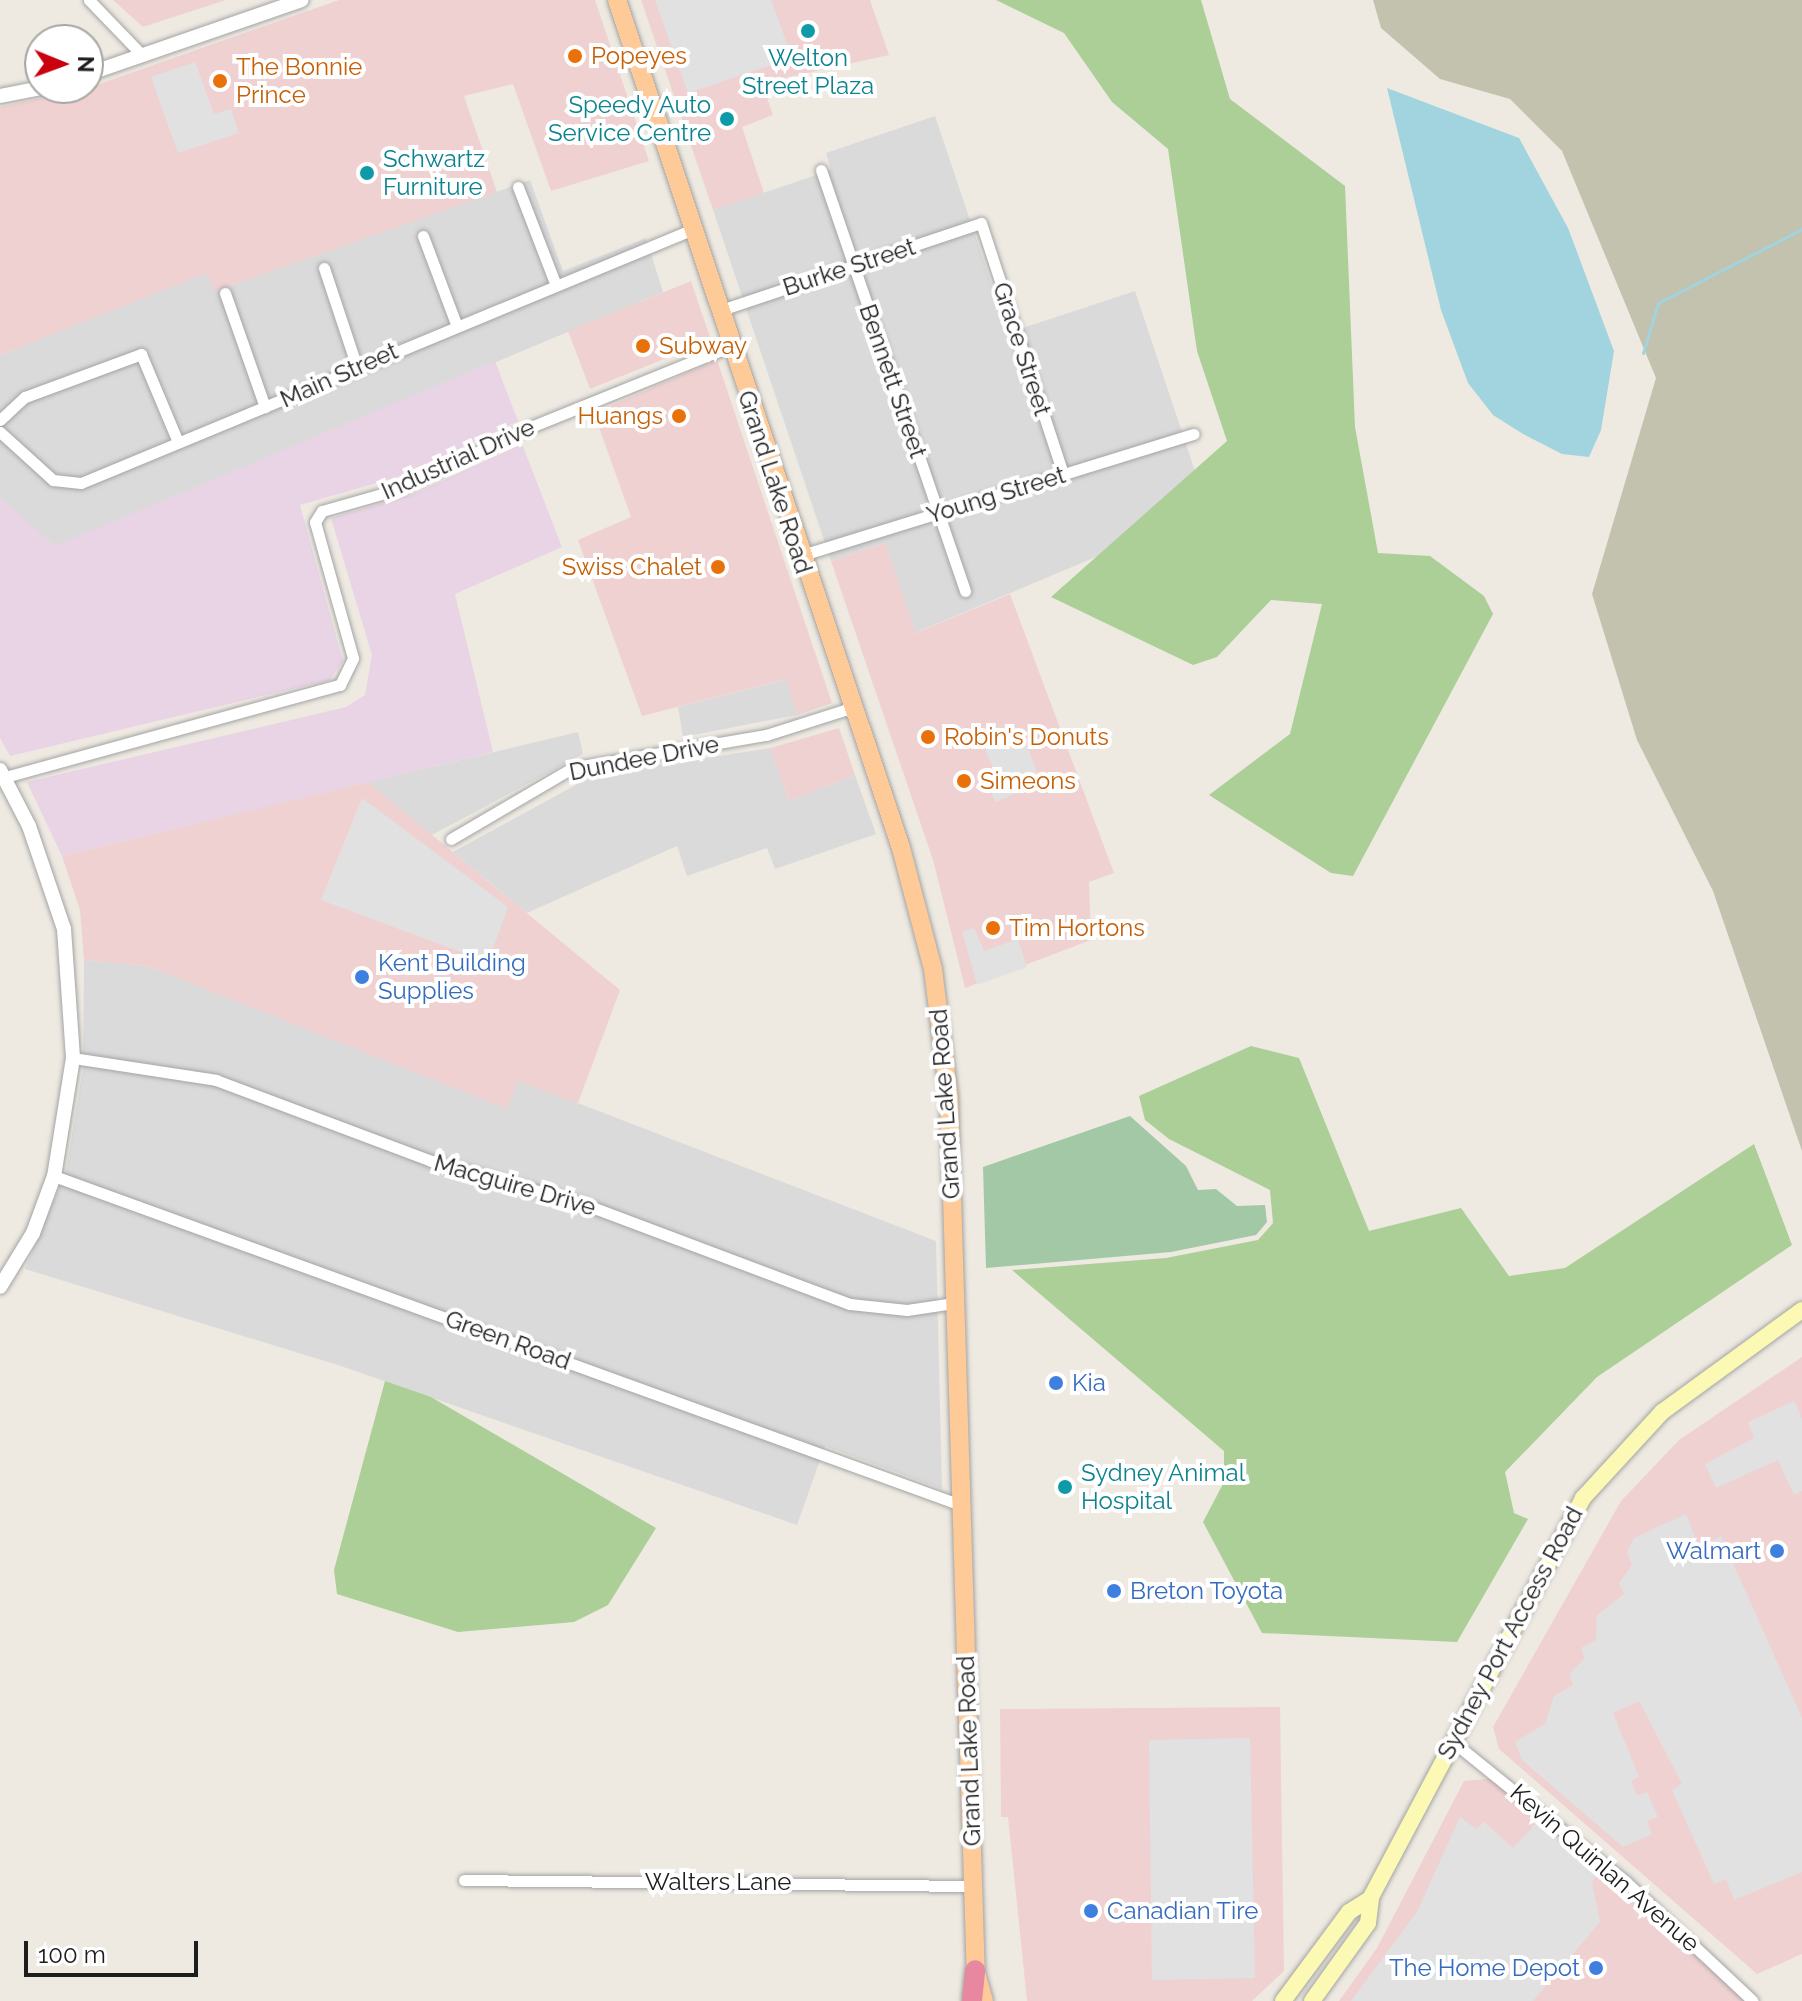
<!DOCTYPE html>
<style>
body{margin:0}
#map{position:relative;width:1802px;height:2001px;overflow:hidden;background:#eeeae2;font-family:Raleway,sans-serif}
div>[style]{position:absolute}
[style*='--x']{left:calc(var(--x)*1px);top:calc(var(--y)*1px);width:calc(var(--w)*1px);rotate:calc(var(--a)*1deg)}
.residential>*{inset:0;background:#dbdada}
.commercial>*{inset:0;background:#f0d1d2}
.industrial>*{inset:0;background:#e8d4e5}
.construction>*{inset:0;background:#c3c2ae}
.forest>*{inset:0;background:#abcf96}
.cemetery>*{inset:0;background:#a3c8a6}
.parking>*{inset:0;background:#e1e1e1}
.water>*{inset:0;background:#a1d4de}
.stream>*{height:3px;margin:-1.5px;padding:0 1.5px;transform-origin:1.5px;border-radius:1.5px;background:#a1d4de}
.roads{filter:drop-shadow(0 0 2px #a4a4a4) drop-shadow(0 0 2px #a4a4a4)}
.minor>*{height:11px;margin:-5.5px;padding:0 5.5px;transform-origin:5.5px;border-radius:5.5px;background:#fff}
.tertiary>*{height:14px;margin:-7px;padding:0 7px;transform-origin:7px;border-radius:7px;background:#fff}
.secondary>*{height:16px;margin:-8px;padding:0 8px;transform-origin:8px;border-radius:8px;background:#fbf9b4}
.primary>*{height:18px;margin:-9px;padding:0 9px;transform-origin:9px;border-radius:9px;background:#fecb98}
.motorway>*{height:20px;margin:-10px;padding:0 10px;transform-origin:10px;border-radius:10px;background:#e887a0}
.dots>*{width:22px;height:22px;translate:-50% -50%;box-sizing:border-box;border:4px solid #fff;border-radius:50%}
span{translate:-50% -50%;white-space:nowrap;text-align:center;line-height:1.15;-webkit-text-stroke:8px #fff;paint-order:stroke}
.food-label{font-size:24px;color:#c56008}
.left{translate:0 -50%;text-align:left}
.right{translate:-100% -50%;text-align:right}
.culture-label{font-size:24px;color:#0d838f}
.street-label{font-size:24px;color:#1d1d1d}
.shop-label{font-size:24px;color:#366cbe}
.north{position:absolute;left:24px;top:24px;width:80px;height:80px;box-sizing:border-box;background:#fff;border:2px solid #a5a5a5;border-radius:50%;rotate:91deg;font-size:22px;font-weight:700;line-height:32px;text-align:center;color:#1d1d1d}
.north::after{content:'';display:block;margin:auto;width:28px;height:36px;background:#ca000e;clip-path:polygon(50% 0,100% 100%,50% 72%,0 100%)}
.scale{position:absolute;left:24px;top:1941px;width:174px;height:36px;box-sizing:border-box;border:4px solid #1d1d1d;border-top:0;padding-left:10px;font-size:24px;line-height:28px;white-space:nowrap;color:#1d1d1d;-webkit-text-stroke:6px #fff;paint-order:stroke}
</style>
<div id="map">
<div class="residential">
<div style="clip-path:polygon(935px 116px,1008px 333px,1135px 291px,1208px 510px,915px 633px,885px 543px,831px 561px,713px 210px,831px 170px,826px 153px)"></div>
<div style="clip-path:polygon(530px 180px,563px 271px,646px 238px,663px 292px,55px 547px,0 498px,0 355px,208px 272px,215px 291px)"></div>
<div style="clip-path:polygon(787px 679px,797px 715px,683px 737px,678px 707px)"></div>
<div style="clip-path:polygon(578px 732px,583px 754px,432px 835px,368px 782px)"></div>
<div style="clip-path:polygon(770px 748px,789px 801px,855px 775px,876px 834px,775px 869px,767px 848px,687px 876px,677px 846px,527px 913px,453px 852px,594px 775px)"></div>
<div style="clip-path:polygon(84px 960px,147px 966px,507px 1108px,518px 1080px,936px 1241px,942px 1489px,825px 1446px,797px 1525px,341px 1366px,25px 1269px,66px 1172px,83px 1068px)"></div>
</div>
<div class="commercial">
<div style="clip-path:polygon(113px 0,226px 0,143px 27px)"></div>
<div style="clip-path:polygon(339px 0,595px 0,649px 161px,551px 191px,513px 84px,464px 96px,497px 192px,215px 291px,207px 273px,0 355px,0 107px,88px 88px)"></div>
<div style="clip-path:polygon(641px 0,870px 0,889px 55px,762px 83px,773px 115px,742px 127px,764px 193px,713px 210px)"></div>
<div style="clip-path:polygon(691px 281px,711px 340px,590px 389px,568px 331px)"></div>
<div style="clip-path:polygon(717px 360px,832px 703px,797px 715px,786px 679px,642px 716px,578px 540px,631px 517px,594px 413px)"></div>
<div style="clip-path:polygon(885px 543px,916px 633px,1010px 594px,1114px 873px,1089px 882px,1091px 940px,965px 988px,933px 860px,831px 561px)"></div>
<div style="clip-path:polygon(839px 728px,855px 775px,789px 801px,770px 748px)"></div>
<div style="clip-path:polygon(368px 782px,620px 990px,578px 1103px,518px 1081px,507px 1109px,147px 966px,84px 960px,80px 910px,62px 856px)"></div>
<div style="clip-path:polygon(1802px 1357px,1802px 1954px,1757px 1974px,1499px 1749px,1493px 1727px,1621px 1501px,1679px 1440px)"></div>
<div style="clip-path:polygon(1280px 1707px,1284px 1971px,1252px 2001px,1027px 2001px,1008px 1817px,1001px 1817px,1000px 1709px)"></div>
<div style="clip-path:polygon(1495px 1778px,1746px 2001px,1339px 2001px,1377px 1948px,1464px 1781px)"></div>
</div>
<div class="industrial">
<div style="clip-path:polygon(495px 361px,518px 421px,404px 475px,300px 505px,343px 661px,330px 680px,10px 756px,0 738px,0 497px,55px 546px)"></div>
<div style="clip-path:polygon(522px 444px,562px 547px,455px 594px,493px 752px,62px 856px,27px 782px,346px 707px,365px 695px,372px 655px,331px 518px,414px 494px)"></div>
</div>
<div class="construction">
<div style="clip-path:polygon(1373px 0,1802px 0,1802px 1151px,1713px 891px,1637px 740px,1592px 594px,1656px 378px,1562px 151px,1510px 99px,1440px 79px,1381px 28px)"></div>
</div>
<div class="forest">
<div style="clip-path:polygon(996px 0,1201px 0,1230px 99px,1345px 186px,1355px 427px,1378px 553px,1430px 556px,1484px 596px,1493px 614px,1353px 876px,1331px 873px,1209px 795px,1290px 734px,1322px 604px,1271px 600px,1217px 657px,1193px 665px,1051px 597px,1227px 441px,1197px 351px,1168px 149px,1112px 102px,1064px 33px)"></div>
<div style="clip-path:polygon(1251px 1046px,1299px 1058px,1369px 1231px,1461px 1208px,1509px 1276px,1565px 1268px,1754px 1144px,1792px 1245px,1597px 1377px,1505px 1472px,1514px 1513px,1528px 1519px,1457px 1642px,1262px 1633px,1203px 1522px,1224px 1482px,1224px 1451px,1012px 1270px,1166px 1258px,1258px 1240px,1273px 1223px,1270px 1190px,1169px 1139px,1145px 1120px,1139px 1096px)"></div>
<div style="clip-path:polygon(385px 1381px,431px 1397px,656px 1528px,608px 1605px,574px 1622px,458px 1632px,337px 1594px,334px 1570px)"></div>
</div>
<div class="cemetery">
<div style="clip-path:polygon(1130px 1116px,1186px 1166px,1198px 1190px,1216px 1189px,1237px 1206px,1265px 1205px,1267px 1222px,1256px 1235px,1171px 1252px,986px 1268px,983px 1167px)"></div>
</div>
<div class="parking">
<div style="clip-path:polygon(655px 0,771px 0,792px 58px,688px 93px)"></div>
<div style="clip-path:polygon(195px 62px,214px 114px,231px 109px,239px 133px,178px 153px,151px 77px)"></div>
<div style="clip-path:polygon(1022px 734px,1041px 782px,996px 802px,990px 791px,1001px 785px,985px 750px)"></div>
<div style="clip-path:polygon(362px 798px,508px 907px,488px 962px,321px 900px)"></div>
<div style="clip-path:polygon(974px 928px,984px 951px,1018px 939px,1027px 967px,977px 985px,962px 931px)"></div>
<div style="clip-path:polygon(1794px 1401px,1802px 1419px,1802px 1491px,1794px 1495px,1778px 1460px,1716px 1488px,1705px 1464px,1754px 1438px,1748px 1422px)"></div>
<div style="clip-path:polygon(1686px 1514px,1699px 1547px,1721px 1536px,1802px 1718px,1802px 1872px,1734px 1900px,1726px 1879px,1714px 1884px,1672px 1790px,1682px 1784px,1639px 1701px,1613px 1713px,1639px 1777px,1631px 1781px,1637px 1796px,1647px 1792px,1658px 1817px,1647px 1821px,1652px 1834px,1623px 1847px,1522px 1760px,1515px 1742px,1545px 1724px,1554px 1696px,1573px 1685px,1569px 1674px,1585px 1658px,1581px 1648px,1596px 1640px,1597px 1615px,1624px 1594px,1619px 1583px,1632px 1565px,1627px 1552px,1634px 1538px)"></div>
<div style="clip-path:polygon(1250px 1738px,1255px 1978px,1152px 1980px,1149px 1740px)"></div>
<div style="clip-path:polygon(1460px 1817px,1476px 1829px,1484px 1822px,1513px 1848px,1539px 1820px,1598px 1874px,1592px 1882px,1600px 1922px,1533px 2001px,1351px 2001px,1417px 1912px)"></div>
</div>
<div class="water">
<div style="clip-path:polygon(1387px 88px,1519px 138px,1568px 228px,1614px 351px,1601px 430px,1589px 457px,1562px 454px,1523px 434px,1493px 415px,1468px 383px,1441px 310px)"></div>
</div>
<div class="stream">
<div style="--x:1643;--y:353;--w:52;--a:-73.3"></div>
<div style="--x:1658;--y:303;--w:162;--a:-27.2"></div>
</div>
<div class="roads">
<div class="minor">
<div style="--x:89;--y:0;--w:75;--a:46.1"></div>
<div style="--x:821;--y:170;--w:445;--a:71.1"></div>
<div style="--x:518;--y:187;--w:103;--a:68.9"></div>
<div style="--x:423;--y:236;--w:94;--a:69.4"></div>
<div style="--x:324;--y:268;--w:104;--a:71.6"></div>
<div style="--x:225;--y:293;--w:121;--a:70.7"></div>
<div style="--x:718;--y:311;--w:277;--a:-18.5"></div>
<div style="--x:981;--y:223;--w:264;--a:71.9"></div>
<div style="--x:0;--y:420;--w:34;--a:-43"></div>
<div style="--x:25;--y:397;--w:124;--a:-20.3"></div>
<div style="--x:141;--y:354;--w:95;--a:67.2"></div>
<div style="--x:0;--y:432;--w:72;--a:42.2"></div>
<div style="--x:53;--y:480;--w:28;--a:6"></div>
<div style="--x:81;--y:483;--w:660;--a:-22.53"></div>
<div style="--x:799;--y:556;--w:413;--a:-17.2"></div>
<div style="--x:5;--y:777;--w:347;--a:-15.4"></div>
<div style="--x:340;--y:685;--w:30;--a:-64"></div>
<div style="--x:353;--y:658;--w:141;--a:-105.6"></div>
<div style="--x:315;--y:522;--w:13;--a:-58"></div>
<div style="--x:322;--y:511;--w:84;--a:-15.9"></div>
<div style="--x:403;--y:488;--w:133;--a:-25.8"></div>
<div style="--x:523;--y:430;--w:224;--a:-22"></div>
<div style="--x:451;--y:839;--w:140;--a:-30.4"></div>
<div style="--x:572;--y:768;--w:197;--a:-9.7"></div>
<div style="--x:766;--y:735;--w:89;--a:-17.6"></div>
<div style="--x:73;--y:1058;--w:145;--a:8.7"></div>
<div style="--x:216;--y:1080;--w:230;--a:20.6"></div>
<div style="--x:431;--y:1161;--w:156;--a:15.6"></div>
<div style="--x:581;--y:1203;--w:287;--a:20.6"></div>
<div style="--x:850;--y:1304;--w:57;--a:6"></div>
<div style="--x:907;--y:1310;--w:48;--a:-8.5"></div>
<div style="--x:54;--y:1176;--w:965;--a:19.94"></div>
<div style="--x:1452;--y:1741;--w:223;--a:39"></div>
<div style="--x:1625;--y:1881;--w:175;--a:43.2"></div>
<div style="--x:464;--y:1880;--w:509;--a:0.68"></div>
</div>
<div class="tertiary">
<div style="--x:88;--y:74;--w:226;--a:-19.1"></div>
<div style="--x:0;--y:96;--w:42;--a:-11"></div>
<div style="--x:0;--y:770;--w:63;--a:62.6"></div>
<div style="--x:29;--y:826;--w:109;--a:71.2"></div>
<div style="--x:64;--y:929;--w:129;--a:86"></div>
<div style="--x:73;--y:1058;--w:120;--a:99.1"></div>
<div style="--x:54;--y:1176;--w:61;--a:110.2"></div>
<div style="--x:33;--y:1233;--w:63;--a:121.4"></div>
</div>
<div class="secondary">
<div style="--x:1283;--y:2001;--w:111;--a:-53.4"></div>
<div style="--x:1349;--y:1912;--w:25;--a:-32"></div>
<div style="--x:1312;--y:2001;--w:96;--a:-54.3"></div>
<div style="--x:1368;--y:1923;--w:26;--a:-83"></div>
<div style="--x:1371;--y:1897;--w:452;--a:-62"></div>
<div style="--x:1583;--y:1498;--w:117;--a:-47.4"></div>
<div style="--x:1662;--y:1412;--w:173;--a:-36.1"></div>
</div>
<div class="primary">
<div style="--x:617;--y:0;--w:894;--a:71.48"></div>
<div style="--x:901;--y:848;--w:125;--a:75.2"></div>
<div style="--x:933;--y:969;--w:129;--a:82.9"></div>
<div style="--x:949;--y:1097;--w:885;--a:88.25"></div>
<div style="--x:976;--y:1973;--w:29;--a:74"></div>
</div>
<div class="motorway">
<div style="--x:972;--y:2001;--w:31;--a:-84"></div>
</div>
</div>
<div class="dots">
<div style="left:808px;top:31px;background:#0f9aa8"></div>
<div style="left:575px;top:56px;background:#e8710a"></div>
<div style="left:220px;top:81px;background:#e8710a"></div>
<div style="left:727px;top:119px;background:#0f9aa8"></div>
<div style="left:367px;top:173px;background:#0f9aa8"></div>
<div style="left:643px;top:346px;background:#e8710a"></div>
<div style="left:679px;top:416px;background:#e8710a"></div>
<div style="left:718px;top:567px;background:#e8710a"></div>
<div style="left:928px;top:737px;background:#e8710a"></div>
<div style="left:964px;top:781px;background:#e8710a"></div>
<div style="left:993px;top:928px;background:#e8710a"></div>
<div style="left:362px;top:977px;background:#3f7fe0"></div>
<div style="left:1056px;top:1383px;background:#3f7fe0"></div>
<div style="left:1065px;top:1487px;background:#0f9aa8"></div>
<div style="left:1777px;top:1551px;background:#3f7fe0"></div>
<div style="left:1114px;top:1591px;background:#3f7fe0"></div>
<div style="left:1091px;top:1911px;background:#3f7fe0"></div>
<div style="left:1596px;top:1968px;background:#3f7fe0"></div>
</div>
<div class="food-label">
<span class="left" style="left:591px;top:56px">Popeyes</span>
<span class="left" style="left:236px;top:81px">The Bonnie<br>Prince</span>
<span class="left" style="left:659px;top:346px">Subway</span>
<span class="right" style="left:663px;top:416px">Huangs</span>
<span class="right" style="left:702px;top:567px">Swiss Chalet</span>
<span class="left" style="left:944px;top:737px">Robin's Donuts</span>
<span class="left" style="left:980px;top:781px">Simeons</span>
<span class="left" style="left:1009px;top:928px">Tim Hortons</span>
</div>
<div class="culture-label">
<span style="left:808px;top:72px">Welton<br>Street Plaza</span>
<span class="right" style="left:711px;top:119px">Speedy Auto<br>Service Centre</span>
<span class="left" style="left:383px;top:173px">Schwartz<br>Furniture</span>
<span class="left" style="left:1081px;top:1487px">Sydney Animal<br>Hospital</span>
</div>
<div class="street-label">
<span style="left:849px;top:267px;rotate:-18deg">Burke Street</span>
<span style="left:1022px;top:349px;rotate:72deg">Grace Street</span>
<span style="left:339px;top:375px;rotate:-24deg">Main Street</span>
<span style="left:893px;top:381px;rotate:71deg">Bennett Street</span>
<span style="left:458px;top:459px;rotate:-24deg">Industrial Drive</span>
<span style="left:775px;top:482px;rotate:72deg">Grand Lake Road</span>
<span style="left:996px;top:495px;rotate:-17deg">Young Street</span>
<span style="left:644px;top:758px;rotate:-11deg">Dundee Drive</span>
<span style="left:945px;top:1104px;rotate:-94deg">Grand Lake Road</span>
<span style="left:515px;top:1185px;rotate:16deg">Macguire Drive</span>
<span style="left:508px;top:1340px;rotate:20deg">Green Road</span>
<span style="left:1510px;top:1633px;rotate:-62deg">Sydney Port Access Road</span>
<span style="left:969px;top:1751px;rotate:-92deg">Grand Lake Road</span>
<span style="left:1605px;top:1868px;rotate:41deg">Kevin Quinlan Avenue</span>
<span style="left:718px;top:1882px">Walters Lane</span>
</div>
<div class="shop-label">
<span class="left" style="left:378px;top:977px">Kent Building<br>Supplies</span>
<span class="left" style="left:1072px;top:1383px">Kia</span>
<span class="right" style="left:1761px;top:1551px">Walmart</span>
<span class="left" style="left:1130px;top:1591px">Breton Toyota</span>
<span class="left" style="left:1107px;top:1911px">Canadian Tire</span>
<span class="right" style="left:1580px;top:1968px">The Home Depot</span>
</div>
<div class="north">N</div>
<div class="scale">100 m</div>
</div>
